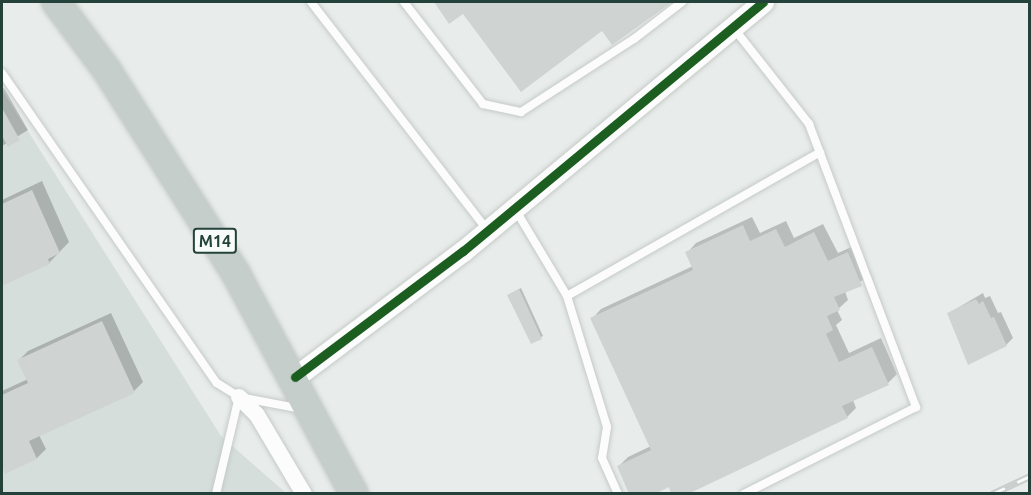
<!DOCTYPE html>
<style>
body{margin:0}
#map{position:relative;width:1031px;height:495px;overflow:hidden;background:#e8edeb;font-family:Ubuntu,sans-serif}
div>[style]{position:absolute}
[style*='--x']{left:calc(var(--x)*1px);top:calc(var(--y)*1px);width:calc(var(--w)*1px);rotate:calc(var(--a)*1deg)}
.built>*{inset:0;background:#d6dedb}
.shadow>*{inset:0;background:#0003}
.building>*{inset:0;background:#cfd4d2}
.roads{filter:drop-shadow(0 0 2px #c5cac8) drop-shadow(0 0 2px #c5cac8)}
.service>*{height:8px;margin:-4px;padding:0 4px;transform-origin:4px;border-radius:4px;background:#fcfcfc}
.minor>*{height:16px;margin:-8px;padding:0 8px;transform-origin:8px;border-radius:8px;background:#fcfcfc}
.tertiary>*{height:21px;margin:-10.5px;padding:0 10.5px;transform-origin:10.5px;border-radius:10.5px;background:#fcfcfc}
.trunk>*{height:28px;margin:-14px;padding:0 14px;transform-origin:14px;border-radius:14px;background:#c6cecc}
.rail>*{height:7px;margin-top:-3.5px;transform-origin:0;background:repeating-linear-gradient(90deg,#f7fbf9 0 14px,#c9cdcc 0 28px);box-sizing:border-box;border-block:2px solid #c9cdcc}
.cycleway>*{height:9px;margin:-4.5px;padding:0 4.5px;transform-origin:4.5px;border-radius:4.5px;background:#1b5e20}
span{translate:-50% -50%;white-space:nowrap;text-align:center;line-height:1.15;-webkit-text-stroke:6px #f7fbf9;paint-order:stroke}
.shield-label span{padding:2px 4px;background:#f7fbf9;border:2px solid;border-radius:4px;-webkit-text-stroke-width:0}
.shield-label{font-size:16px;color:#24423a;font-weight:700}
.frame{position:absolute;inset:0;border:3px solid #24423a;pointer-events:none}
</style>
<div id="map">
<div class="built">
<div style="clip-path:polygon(2px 90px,221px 436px,286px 493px,2px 493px)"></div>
</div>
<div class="shadow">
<div style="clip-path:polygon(436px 2px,669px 2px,613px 43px,603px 29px,464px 12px,450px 22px)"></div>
<div style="clip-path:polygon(4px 88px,28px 130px,2px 146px,2px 89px)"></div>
<div style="clip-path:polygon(42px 181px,69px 242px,49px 263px,2px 284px,2px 200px)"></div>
<div style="clip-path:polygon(752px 217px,760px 233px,786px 221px,794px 238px,823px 224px,838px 253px,858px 244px,871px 275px,845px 291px,848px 300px,837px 310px,842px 320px,836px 325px,849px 353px,881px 338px,897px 374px,888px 383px,853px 400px,856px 408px,847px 417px,669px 485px,619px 466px,628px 457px,651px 446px,592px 319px,601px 309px,693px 266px,687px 253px,696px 243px)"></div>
<div style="clip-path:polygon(521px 288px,543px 336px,532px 342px,508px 295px)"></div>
<div style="clip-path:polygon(983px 293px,985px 298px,990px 296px,998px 313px,1001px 312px,1013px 338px,1006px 345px,949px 313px)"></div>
<div style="clip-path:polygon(111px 313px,143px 382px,134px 391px,39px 435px,46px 449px,37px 458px,6px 472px,2px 462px,2px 391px,28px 379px,19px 360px,28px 351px)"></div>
</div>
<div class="building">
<div style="clip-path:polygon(434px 2px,672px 2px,612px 45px,602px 31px,521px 92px,463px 14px,449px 24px)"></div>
<div style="clip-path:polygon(2px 108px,20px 140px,8px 147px,2px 136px)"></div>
<div style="clip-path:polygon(32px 190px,60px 253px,48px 259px,50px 264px,2px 286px,2px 204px)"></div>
<div style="clip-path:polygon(743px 225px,750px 241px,776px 229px,785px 247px,814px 232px,828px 261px,848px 252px,862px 286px,834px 297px,840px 310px,827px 316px,833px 330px,826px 334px,839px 362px,872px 347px,889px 385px,842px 406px,848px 418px,688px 494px,671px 494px,669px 487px,655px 494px,629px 494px,617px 466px,651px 450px,590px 318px,693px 270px,685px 252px)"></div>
<div style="clip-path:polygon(519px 289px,542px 339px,531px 344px,507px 295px)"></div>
<div style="clip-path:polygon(976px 299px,979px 304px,983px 301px,991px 318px,994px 317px,1007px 346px,968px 365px,947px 313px)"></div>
<div style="clip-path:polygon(102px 321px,135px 393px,29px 441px,37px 459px,5px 474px,2px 466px,2px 395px,28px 383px,17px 360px)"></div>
</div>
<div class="roads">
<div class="service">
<div style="--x:311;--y:2;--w:288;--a:52.3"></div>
<div style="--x:404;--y:2;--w:129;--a:52.2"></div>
<div style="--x:483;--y:104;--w:39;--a:12"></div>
<div style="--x:521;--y:112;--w:135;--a:-32.9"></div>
<div style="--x:634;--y:39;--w:61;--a:-37.6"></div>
<div style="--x:732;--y:26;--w:125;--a:51.8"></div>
<div style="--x:809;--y:124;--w:303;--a:69.3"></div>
<div style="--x:916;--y:407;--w:193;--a:153.2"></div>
<div style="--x:2;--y:73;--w:377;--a:55.3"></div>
<div style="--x:217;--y:383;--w:26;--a:32"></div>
<div style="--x:239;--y:397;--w:64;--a:10.8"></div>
<div style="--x:515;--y:209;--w:101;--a:59.1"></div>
<div style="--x:567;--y:296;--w:137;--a:73"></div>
<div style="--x:607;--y:427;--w:31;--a:99"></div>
<div style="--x:602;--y:458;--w:39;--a:66"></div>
<div style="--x:567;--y:296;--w:291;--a:-29.6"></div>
<div style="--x:216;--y:494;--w:100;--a:-76.7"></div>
</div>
<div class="minor">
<div style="--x:239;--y:397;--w:25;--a:45"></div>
<div style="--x:257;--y:415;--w:92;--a:59.3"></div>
</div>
<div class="tertiary">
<div style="--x:295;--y:377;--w:210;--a:-36.9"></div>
<div style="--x:463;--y:251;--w:390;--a:-39.7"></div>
</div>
<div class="trunk">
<div style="--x:56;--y:2;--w:84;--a:53.3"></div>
<div style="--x:106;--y:69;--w:243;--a:57.6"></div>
<div style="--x:236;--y:274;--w:250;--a:61.8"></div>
</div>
</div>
<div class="rail">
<div style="--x:992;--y:494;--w:42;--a:-25.3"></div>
</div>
<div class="cycleway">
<div style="--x:295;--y:377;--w:210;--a:-36.9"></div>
<div style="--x:463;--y:251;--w:390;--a:-39.7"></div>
</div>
<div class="shield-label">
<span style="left:215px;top:241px">M14</span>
</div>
<div class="frame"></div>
</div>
